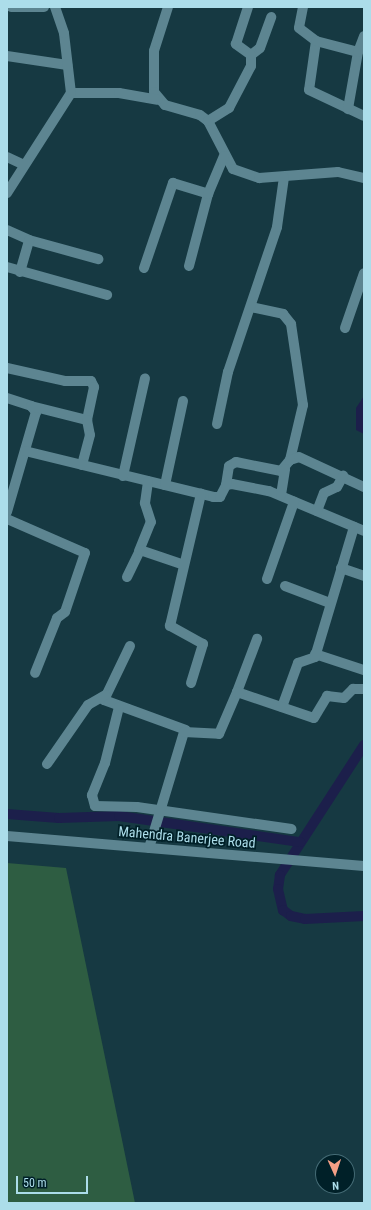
<!DOCTYPE html>
<style>
body{margin:0}
#map{position:relative;width:371px;height:1210px;overflow:hidden;background:#163942;font-family:"Roboto Condensed",sans-serif}
div>[style]{position:absolute}
[style*='--x']{left:calc(var(--x)*1px);top:calc(var(--y)*1px);width:calc(var(--w)*1px);rotate:calc(var(--a)*1deg)}
.green>*{inset:0;background:#2e5d42}
.water>*{inset:0;background:#1c1f4b}
.canal>*{height:10px;margin:-5px;padding:0 5px;transform-origin:5px;border-radius:5px;background:#1c1f4b}
.minor>*{height:10px;margin:-5px;padding:0 5px;transform-origin:5px;border-radius:5px;background:#5d8591}
span{translate:-50% -50%;white-space:nowrap;text-align:center;line-height:1.15;-webkit-text-stroke:3.5px #002028;paint-order:stroke}
.street-label{font-size:14px;color:#acddea}
.frame{position:absolute;inset:0;border:8px solid #acddea;pointer-events:none}
.north{position:absolute;left:315px;top:1154px;width:40px;height:40px;box-sizing:border-box;background:#002028;border:1px solid #456c76;border-radius:50%;rotate:177deg;font-size:11px;font-weight:700;line-height:16px;text-align:center;color:#acddea}
.north::after{content:'';display:block;margin:auto;width:14px;height:18px;background:#f39f86;clip-path:polygon(50% 0,100% 100%,50% 72%,0 100%)}
.scale{position:absolute;left:16px;top:1176px;width:72px;height:18px;box-sizing:border-box;border:2px solid #acddea;border-top:0;padding-left:5px;font-size:12px;line-height:14px;white-space:nowrap;color:#acddea;-webkit-text-stroke:3px #002028;paint-order:stroke}
</style>
<div id="map">
<div class="green">
<div style="clip-path:polygon(7px 863px,66px 868px,135px 1203px,7px 1203px)"></div>
</div>
<div class="water">
<div style="clip-path:polygon(364px 396px,364px 434px,356px 430px,356px 408px)"></div>
</div>
<div class="canal">
<div style="--x:364;--y:745;--w:155;--a:122.9"></div>
<div style="--x:280;--y:875;--w:14;--a:98"></div>
<div style="--x:278;--y:889;--w:22;--a:77"></div>
<div style="--x:283;--y:910;--w:10;--a:37"></div>
<div style="--x:291;--y:916;--w:14;--a:12"></div>
<div style="--x:305;--y:919;--w:59;--a:-2.9"></div>
<div style="--x:7;--y:814;--w:52;--a:4.4"></div>
<div style="--x:59;--y:818;--w:60;--a:-1.9"></div>
<div style="--x:119;--y:816;--w:183;--a:8.2"></div>
</div>
<div class="minor">
<div style="--x:11;--y:7;--w:33;--a:0"></div>
<div style="--x:168;--y:7;--w:46;--a:107.7"></div>
<div style="--x:154;--y:51;--w:41;--a:90"></div>
<div style="--x:154;--y:92;--w:17;--a:50"></div>
<div style="--x:165;--y:105;--w:36;--a:16"></div>
<div style="--x:200;--y:115;--w:10;--a:37"></div>
<div style="--x:208;--y:121;--w:54;--a:62.5"></div>
<div style="--x:233;--y:169;--w:28;--a:19"></div>
<div style="--x:259;--y:178;--w:79;--a:-4.3"></div>
<div style="--x:338;--y:172;--w:27;--a:13"></div>
<div style="--x:303;--y:7;--w:21;--a:101"></div>
<div style="--x:299;--y:28;--w:21;--a:37"></div>
<div style="--x:316;--y:41;--w:49;--a:98.1"></div>
<div style="--x:309;--y:90;--w:61;--a:25.3"></div>
<div style="--x:316;--y:41;--w:43;--a:14.7"></div>
<div style="--x:358;--y:52;--w:58;--a:100"></div>
<div style="--x:358;--y:52;--w:17;--a:-69"></div>
<div style="--x:251;--y:55;--w:11;--a:-38"></div>
<div style="--x:260;--y:48;--w:33;--a:-70"></div>
<div style="--x:7;--y:56;--w:61;--a:8.5"></div>
<div style="--x:71;--y:93;--w:48;--a:0"></div>
<div style="--x:119;--y:93;--w:39;--a:10"></div>
<div style="--x:208;--y:121;--w:25;--a:-32"></div>
<div style="--x:229;--y:108;--w:47;--a:-62.4"></div>
<div style="--x:251;--y:66;--w:11;--a:-90"></div>
<div style="--x:251;--y:55;--w:19;--a:-144"></div>
<div style="--x:236;--y:44;--w:39;--a:-72"></div>
<div style="--x:7;--y:157;--w:19;--a:25"></div>
<div style="--x:7;--y:193;--w:119;--a:-57.4"></div>
<div style="--x:71;--y:93;--w:60;--a:-96.7"></div>
<div style="--x:64;--y:33;--w:28;--a:-109"></div>
<div style="--x:7;--y:230;--w:24;--a:24"></div>
<div style="--x:29;--y:240;--w:72;--a:15.4"></div>
<div style="--x:189;--y:266;--w:74;--a:-75.2"></div>
<div style="--x:7;--y:267;--w:104;--a:15.6"></div>
<div style="--x:144;--y:268;--w:90;--a:-71.2"></div>
<div style="--x:173;--y:183;--w:37;--a:17"></div>
<div style="--x:208;--y:194;--w:41;--a:-67.2"></div>
<div style="--x:20;--y:272;--w:33;--a:-74"></div>
<div style="--x:251;--y:307;--w:33;--a:12"></div>
<div style="--x:283;--y:314;--w:13;--a:51"></div>
<div style="--x:291;--y:324;--w:82;--a:81.6"></div>
<div style="--x:303;--y:405;--w:57;--a:103.3"></div>
<div style="--x:345;--y:328;--w:58;--a:-70.9"></div>
<div style="--x:7;--y:368;--w:59;--a:12.6"></div>
<div style="--x:65;--y:381;--w:26;--a:0"></div>
<div style="--x:91;--y:381;--w:7;--a:63"></div>
<div style="--x:94;--y:387;--w:34;--a:102"></div>
<div style="--x:7;--y:398;--w:25;--a:18"></div>
<div style="--x:31;--y:406;--w:8;--a:50"></div>
<div style="--x:36;--y:412;--w:104;--a:106.2"></div>
<div style="--x:31;--y:406;--w:58;--a:14"></div>
<div style="--x:87;--y:420;--w:15;--a:79"></div>
<div style="--x:90;--y:435;--w:31;--a:105"></div>
<div style="--x:217;--y:424;--w:53;--a:-78.1"></div>
<div style="--x:228;--y:372;--w:153;--a:-71.3"></div>
<div style="--x:277;--y:227;--w:50;--a:-82"></div>
<div style="--x:25;--y:451;--w:194;--a:13.7"></div>
<div style="--x:213;--y:497;--w:7;--a:0"></div>
<div style="--x:220;--y:497;--w:13;--a:-63"></div>
<div style="--x:226;--y:485;--w:6;--a:-9"></div>
<div style="--x:232;--y:484;--w:38;--a:11"></div>
<div style="--x:269;--y:491;--w:103;--a:22.8"></div>
<div style="--x:123;--y:476;--w:100;--a:-77.3"></div>
<div style="--x:165;--y:485;--w:86;--a:-77.9"></div>
<div style="--x:226;--y:485;--w:19;--a:-81"></div>
<div style="--x:229;--y:466;--w:8;--a:-30"></div>
<div style="--x:236;--y:462;--w:46;--a:11.3"></div>
<div style="--x:281;--y:471;--w:14;--a:-51"></div>
<div style="--x:290;--y:460;--w:9;--a:-18"></div>
<div style="--x:299;--y:457;--w:72;--a:24.8"></div>
<div style="--x:281;--y:495;--w:26;--a:-81"></div>
<div style="--x:317;--y:511;--w:19;--a:-69"></div>
<div style="--x:324;--y:493;--w:14;--a:-25"></div>
<div style="--x:337;--y:487;--w:13;--a:-61"></div>
<div style="--x:7;--y:519;--w:85;--a:23.6"></div>
<div style="--x:85;--y:553;--w:62;--a:108.7"></div>
<div style="--x:65;--y:612;--w:10;--a:143"></div>
<div style="--x:57;--y:618;--w:59;--a:111.8"></div>
<div style="--x:139;--y:551;--w:31;--a:-68"></div>
<div style="--x:151;--y:522;--w:20;--a:-108"></div>
<div style="--x:145;--y:503;--w:22;--a:-82"></div>
<div style="--x:341;--y:568;--w:24;--a:19"></div>
<div style="--x:127;--y:577;--w:30;--a:-64"></div>
<div style="--x:140;--y:550;--w:46;--a:18.8"></div>
<div style="--x:267;--y:579;--w:82;--a:-70.7"></div>
<div style="--x:285;--y:586;--w:48;--a:20.7"></div>
<div style="--x:130;--y:646;--w:60;--a:115.7"></div>
<div style="--x:104;--y:700;--w:87;--a:20.1"></div>
<div style="--x:315;--y:654;--w:52;--a:18.1"></div>
<div style="--x:191;--y:683;--w:41;--a:-72.9"></div>
<div style="--x:203;--y:644;--w:38;--a:-151"></div>
<div style="--x:170;--y:626;--w:136;--a:-76.8"></div>
<div style="--x:237;--y:692;--w:57;--a:-69.3"></div>
<div style="--x:119;--y:707;--w:58;--a:104"></div>
<div style="--x:105;--y:763;--w:35;--a:112"></div>
<div style="--x:92;--y:795;--w:11;--a:75"></div>
<div style="--x:95;--y:806;--w:42;--a:1.4"></div>
<div style="--x:137;--y:807;--w:156;--a:8.1"></div>
<div style="--x:282;--y:707;--w:47;--a:-70"></div>
<div style="--x:298;--y:663;--w:18;--a:-19"></div>
<div style="--x:315;--y:657;--w:136;--a:-73.3"></div>
<div style="--x:47;--y:764;--w:72;--a:-55.2"></div>
<div style="--x:88;--y:705;--w:20;--a:-30"></div>
<div style="--x:7;--y:836;--w:358;--a:4.8"></div>
<div style="--x:149;--y:848;--w:121;--a:-73.2"></div>
<div style="--x:184;--y:732;--w:35;--a:3"></div>
<div style="--x:219;--y:734;--w:46;--a:-66.8"></div>
<div style="--x:237;--y:692;--w:81;--a:18.7"></div>
<div style="--x:314;--y:718;--w:26;--a:-59"></div>
<div style="--x:327;--y:696;--w:17;--a:7"></div>
<div style="--x:344;--y:698;--w:13;--a:-45"></div>
<div style="--x:353;--y:689;--w:11;--a:0"></div>
</div>
<div class="street-label">
<span style="left:187px;top:837px;rotate:5deg">Mahendra Banerjee Road</span>
</div>
<div class="frame"></div>
<div class="north">N</div>
<div class="scale">50 m</div>
</div>
